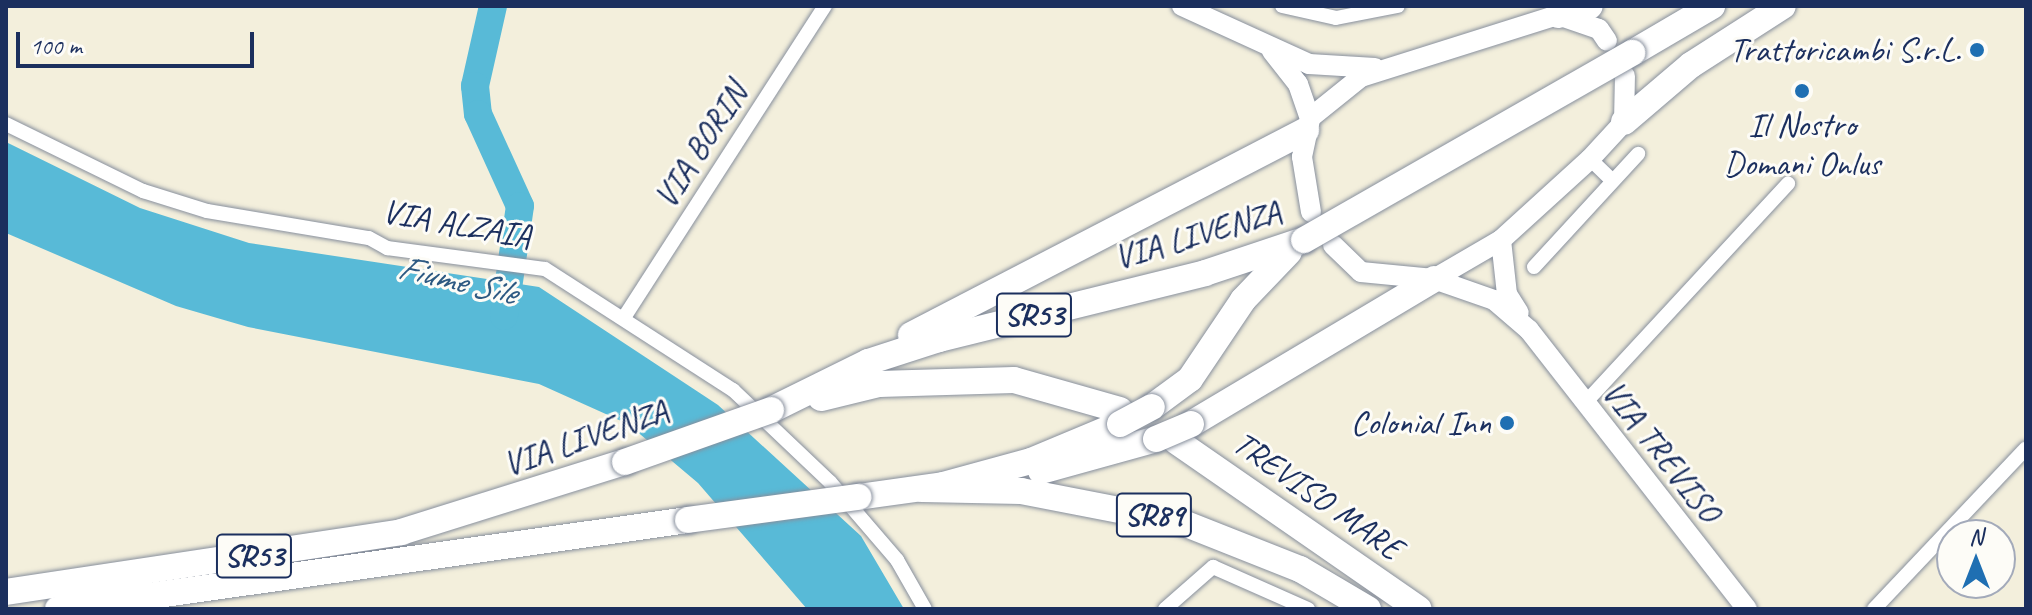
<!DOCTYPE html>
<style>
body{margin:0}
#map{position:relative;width:2032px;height:615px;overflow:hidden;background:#f3efdc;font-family:Caveat,sans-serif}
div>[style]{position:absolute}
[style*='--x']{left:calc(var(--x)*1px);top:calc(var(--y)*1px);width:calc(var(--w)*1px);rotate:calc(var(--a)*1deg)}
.water>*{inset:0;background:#58bad7}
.river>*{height:28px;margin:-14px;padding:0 14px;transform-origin:14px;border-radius:14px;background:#58bad7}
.roads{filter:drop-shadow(0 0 2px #878f9d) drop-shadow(0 0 2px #878f9d)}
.street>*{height:14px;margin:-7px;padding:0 7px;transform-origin:7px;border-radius:7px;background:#fff}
.secondary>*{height:20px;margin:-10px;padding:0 10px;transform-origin:10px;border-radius:10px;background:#fff}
.highway>*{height:26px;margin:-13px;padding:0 13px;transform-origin:13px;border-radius:13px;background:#fff}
.bridges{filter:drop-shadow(0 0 2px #878f9d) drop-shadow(0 0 2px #878f9d)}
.highway-bridge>*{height:26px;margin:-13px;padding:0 13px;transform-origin:13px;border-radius:13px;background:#fff}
.dots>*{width:22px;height:22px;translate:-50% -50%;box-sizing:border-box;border:4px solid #fdfcf7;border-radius:50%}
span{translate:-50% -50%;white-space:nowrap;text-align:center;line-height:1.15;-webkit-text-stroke:6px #fdfcf7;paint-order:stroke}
.shield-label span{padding:2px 6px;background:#fdfcf7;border:2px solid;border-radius:6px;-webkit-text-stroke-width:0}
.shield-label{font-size:32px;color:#1b2f5e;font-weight:700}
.poi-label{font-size:34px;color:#1b2f5e}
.right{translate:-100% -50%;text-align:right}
.street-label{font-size:34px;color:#1b2f5e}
.water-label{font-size:36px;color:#2d5982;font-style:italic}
.frame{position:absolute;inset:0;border:8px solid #1b2f5e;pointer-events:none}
.north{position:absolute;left:1936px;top:519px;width:80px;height:80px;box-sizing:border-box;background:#fdfcf7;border:2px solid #a3aaba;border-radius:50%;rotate:0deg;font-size:22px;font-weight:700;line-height:32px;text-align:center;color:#1b2f5e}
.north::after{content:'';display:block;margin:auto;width:28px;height:36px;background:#1f6fb2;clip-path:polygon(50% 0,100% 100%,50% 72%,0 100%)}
.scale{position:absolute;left:16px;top:32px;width:238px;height:36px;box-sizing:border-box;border:4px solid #1b2f5e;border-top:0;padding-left:10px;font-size:24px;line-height:28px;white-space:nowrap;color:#1b2f5e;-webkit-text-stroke:6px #fdfcf7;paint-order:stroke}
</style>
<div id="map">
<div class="water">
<div style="clip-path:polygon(6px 142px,140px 208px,249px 243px,539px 287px,718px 405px,861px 536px,904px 609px,807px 609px,698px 483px,628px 424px,539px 384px,248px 327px,176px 306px,6px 233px)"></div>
</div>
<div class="river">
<div style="--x:493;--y:6;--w:82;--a:102.7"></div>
<div style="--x:475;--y:86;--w:28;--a:84"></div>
<div style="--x:478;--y:114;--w:101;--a:65.5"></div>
<div style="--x:520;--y:206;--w:111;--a:98.3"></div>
</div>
<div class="roads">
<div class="street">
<div style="--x:1282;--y:6;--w:55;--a:12.5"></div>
<div style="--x:1336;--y:18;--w:63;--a:-11"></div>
<div style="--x:6;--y:124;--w:153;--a:26.1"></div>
<div style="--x:143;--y:191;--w:67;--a:17.4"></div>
<div style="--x:207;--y:211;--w:164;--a:9.5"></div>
<div style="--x:369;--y:238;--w:21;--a:29"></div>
<div style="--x:387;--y:248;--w:159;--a:7.6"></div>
<div style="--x:545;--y:269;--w:224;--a:32.8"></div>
<div style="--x:733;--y:390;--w:134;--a:43.5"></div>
<div style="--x:830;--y:482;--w:103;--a:49.3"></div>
<div style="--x:897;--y:560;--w:56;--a:60.3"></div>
<div style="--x:1590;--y:159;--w:30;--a:44"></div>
<div style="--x:1534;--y:267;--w:154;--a:-47.4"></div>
<div style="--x:625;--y:316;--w:369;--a:-57.2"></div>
<div style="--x:1585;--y:403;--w:299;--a:-47.2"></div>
<div style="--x:1165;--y:609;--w:64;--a:-41.2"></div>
<div style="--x:1213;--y:567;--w:104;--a:23.9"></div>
<div style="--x:1874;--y:609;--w:221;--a:-46.6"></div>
</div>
<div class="secondary">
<div style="--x:1182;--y:6;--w:140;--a:24.5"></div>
<div style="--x:1309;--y:64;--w:66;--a:3.5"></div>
<div style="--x:1272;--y:51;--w:42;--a:51.8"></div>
<div style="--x:1298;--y:84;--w:36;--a:71"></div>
<div style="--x:1311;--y:212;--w:56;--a:-99.3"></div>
<div style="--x:1302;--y:157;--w:40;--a:-78"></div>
<div style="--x:1310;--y:118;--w:65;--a:-38.8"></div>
<div style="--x:1361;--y:77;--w:207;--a:-17.5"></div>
<div style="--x:1558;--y:15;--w:43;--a:18.9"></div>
<div style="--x:1599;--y:29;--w:14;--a:56"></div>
<div style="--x:1501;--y:240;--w:54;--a:83.7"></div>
<div style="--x:1507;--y:294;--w:22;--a:58"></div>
<div style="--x:1333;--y:245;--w:39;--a:44"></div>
<div style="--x:1361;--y:272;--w:73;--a:5.5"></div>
<div style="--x:1434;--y:279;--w:78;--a:-30.2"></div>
<div style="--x:1501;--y:240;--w:120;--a:-42.3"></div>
<div style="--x:1590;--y:159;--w:50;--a:-47.4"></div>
<div style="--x:1624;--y:122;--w:46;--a:-88.8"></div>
<div style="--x:1434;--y:279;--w:64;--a:19.3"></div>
<div style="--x:1494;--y:300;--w:46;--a:40.6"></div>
<div style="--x:1529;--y:330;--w:354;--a:52"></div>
</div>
<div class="highway">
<div style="--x:1558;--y:15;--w:33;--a:-16"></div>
<div style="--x:1632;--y:53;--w:93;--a:-30.4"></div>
<div style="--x:1624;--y:122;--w:88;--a:-40.4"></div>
<div style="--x:1691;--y:65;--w:109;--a:-32.7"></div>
<div style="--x:911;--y:335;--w:445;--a:-27.4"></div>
<div style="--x:821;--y:398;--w:60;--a:-13.6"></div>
<div style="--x:879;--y:384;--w:135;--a:-1.7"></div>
<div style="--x:1014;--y:380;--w:110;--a:15.8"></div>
<div style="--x:1152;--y:407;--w:47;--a:-36.4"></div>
<div style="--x:1190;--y:379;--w:95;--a:-56.1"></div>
<div style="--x:1243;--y:300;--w:66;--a:-46.2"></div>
<div style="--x:771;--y:410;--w:108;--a:-26.3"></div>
<div style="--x:868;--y:362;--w:75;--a:-17.9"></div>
<div style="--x:939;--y:339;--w:274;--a:-13.9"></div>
<div style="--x:1205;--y:273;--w:104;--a:-18.4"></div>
<div style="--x:1191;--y:424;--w:283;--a:-30.8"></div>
<div style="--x:1176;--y:441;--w:295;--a:34.7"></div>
<div style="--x:1041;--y:471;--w:119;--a:-15.5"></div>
<div style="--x:922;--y:489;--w:99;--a:1.2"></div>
<div style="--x:1021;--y:491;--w:163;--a:11"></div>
<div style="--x:1181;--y:522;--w:128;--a:21.6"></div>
<div style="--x:1300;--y:569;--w:79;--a:30.5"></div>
<div style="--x:858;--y:497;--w:86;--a:-8"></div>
<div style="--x:943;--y:485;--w:91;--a:-15.3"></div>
<div style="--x:1031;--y:461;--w:96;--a:-22.6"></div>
<div style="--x:6;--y:592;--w:400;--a:-8.6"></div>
<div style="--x:401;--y:532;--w:235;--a:-17.4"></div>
<div style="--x:58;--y:609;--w:636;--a:-8.04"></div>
</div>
</div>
<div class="bridges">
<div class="highway-bridge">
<div style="--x:1304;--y:240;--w:378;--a:-29.7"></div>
<div style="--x:1120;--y:424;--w:36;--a:-28"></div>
<div style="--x:1156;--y:439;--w:38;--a:-23"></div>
<div style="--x:625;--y:462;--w:155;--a:-19.6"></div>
<div style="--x:688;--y:520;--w:172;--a:-7.7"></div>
</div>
</div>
<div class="dots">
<div style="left:1977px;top:50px;background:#1f6fb2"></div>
<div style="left:1802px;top:91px;background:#1f6fb2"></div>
<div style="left:1507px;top:423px;background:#1f6fb2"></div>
</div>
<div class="shield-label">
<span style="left:1034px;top:315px">SR53</span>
<span style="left:1154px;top:515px">SR89</span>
<span style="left:254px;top:556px">SR53</span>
</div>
<div class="poi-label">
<span class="right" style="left:1961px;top:50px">Trattoricambi S.r.L.</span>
<span style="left:1802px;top:144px">Il Nostro<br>Domani Onlus</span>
<span class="right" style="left:1491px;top:423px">Colonial Inn</span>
</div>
<div class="street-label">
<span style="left:700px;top:145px;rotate:-57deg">VIA BORIN</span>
<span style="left:457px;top:223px;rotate:10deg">VIA ALZAIA</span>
<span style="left:1197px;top:234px;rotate:-16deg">VIA LIVENZA</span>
<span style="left:585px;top:437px;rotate:-19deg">VIA LIVENZA</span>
<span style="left:1662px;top:451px;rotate:52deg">VIA TREVISO</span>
<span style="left:1318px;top:495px;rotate:35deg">TREVISO MARE</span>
</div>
<div class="water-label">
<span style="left:457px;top:280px;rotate:13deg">Fiume Sile</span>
</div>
<div class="frame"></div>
<div class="north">N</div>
<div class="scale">100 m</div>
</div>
